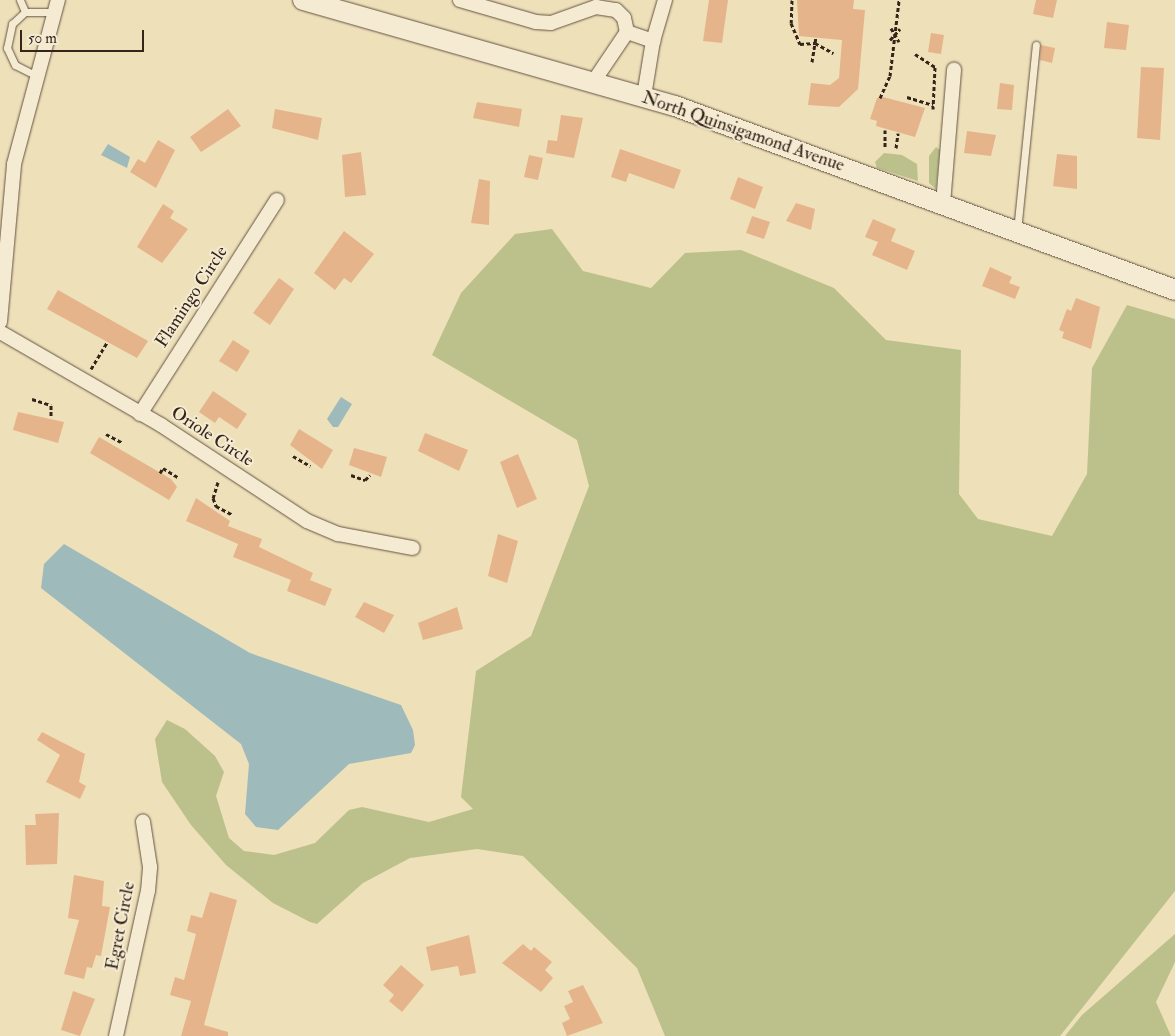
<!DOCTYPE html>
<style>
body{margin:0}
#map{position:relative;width:1175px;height:1036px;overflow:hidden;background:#eee0b9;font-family:"IM FELL Double Pica",serif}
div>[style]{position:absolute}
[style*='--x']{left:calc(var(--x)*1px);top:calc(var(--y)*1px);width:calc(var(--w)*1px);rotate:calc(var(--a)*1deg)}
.green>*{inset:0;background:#bcc18c}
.water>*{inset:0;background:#9fbabb}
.building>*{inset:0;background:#e6b48b}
.path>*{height:3px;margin-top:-1.5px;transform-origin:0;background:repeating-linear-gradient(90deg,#35241a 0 4px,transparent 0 6.5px)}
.roads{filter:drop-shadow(0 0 1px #635342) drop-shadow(0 0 1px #635342)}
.lane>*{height:7px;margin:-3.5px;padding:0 3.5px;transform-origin:3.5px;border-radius:3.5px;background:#f4ebd2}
.street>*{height:14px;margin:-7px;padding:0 7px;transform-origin:7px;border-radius:7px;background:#f4ebd2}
.secondary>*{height:20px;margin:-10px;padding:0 10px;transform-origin:10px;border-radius:10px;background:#f4ebd2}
span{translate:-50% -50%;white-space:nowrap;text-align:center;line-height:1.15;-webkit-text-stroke:4px #f4ebd2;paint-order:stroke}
.street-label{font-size:18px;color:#35241a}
.scale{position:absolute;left:20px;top:30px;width:124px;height:22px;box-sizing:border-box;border:2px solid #35241a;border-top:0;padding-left:6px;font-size:15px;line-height:18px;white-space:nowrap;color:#35241a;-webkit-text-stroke:4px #f4ebd2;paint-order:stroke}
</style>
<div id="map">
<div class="green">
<div style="clip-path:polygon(936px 147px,940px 150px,936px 189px,929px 183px,929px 156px)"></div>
<div style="clip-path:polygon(884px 153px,902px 155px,917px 164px,918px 181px,877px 168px,875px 162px)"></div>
<div style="clip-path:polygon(552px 229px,583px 271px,651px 288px,685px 253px,741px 250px,834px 288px,886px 340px,961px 350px,959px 494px,978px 519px,1052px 536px,1087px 474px,1092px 368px,1127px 305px,1175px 319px,1175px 891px,1060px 1036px,665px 1036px,637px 968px,523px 856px,477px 849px,410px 858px,363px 883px,317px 924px,310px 922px,273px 903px,226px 865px,191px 825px,162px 782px,155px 739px,167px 720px,185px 729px,215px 756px,224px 772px,216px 796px,229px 838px,244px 851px,274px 855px,315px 843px,349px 810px,362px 807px,429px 822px,473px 809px,461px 797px,476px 671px,531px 636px,589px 486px,577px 440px,432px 355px,461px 293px,515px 234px)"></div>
<div style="clip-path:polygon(1175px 934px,1175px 962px,1156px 1002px,1171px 1036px,1065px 1036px,1082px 1015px)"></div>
</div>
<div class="water">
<div style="clip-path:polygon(108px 144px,130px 157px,127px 168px,101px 155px)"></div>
<div style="clip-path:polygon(341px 397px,352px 404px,338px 427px,333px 427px,327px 419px)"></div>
<div style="clip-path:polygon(64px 544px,250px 653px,401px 705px,413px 730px,415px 745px,411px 753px,349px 764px,278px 830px,256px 827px,245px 814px,249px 764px,241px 744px,41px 588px,44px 564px)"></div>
</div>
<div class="building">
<div style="clip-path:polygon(709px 0,728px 0,722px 43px,703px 41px)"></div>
<div style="clip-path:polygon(797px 0,854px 0,853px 9px,865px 10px,858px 89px,839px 107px,808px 105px,811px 83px,830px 85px,839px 78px,842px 40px,799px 36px)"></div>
<div style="clip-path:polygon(1036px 0,1057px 0,1053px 18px,1033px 14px)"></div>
<div style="clip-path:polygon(1107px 22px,1129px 25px,1126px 50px,1104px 48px)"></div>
<div style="clip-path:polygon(931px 33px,944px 35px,941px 54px,928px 52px)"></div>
<div style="clip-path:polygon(1041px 45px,1055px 48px,1052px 63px,1040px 60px)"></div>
<div style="clip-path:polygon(1141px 67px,1164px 68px,1160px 140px,1137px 138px)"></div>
<div style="clip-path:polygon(1000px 83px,1014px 85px,1012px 110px,997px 109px)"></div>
<div style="clip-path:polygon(883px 97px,925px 108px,915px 137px,876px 126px,877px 121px,870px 119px,877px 98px)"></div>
<div style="clip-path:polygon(477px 102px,522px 109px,519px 127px,473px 118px)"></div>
<div style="clip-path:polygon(228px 109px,241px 126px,201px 152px,190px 137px)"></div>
<div style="clip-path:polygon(275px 109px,322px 118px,318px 140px,272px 128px)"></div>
<div style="clip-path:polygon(561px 115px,583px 118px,574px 158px,546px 153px,548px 140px,557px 141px)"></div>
<div style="clip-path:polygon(967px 131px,996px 135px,991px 156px,964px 153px)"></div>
<div style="clip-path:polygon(158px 140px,175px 150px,156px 188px,130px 172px,138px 159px,145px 163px)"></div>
<div style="clip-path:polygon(620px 149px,681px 170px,674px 189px,629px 173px,626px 182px,611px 177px)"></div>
<div style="clip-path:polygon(361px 152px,366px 195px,345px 197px,342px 155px)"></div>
<div style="clip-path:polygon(1057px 154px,1077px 156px,1077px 189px,1053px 186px)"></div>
<div style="clip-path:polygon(529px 155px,543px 158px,538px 180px,524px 177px)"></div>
<div style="clip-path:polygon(738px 177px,763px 187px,755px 209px,730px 199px)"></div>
<div style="clip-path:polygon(479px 179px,490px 181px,489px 225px,471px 223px)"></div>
<div style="clip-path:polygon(796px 203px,815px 209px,811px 230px,786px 221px)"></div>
<div style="clip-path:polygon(163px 204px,174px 211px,170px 218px,188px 229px,162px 263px,137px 247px)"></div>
<div style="clip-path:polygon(752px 216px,770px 222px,764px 239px,746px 233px)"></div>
<div style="clip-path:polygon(873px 219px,896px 229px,891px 241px,915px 251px,907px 270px,872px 255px,878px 242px,865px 237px)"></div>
<div style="clip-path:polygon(344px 231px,374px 254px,351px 283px,344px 278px,335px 290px,314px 273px)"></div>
<div style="clip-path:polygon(990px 267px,1012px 277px,1009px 283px,1020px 287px,1015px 299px,982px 286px)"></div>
<div style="clip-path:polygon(279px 278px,294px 289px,270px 325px,253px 313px)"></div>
<div style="clip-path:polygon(58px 290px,148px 341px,137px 358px,47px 309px)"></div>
<div style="clip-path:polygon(1076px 298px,1100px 307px,1091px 349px,1062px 338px,1064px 332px,1059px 330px,1067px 309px,1071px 311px)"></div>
<div style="clip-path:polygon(233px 340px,250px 351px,237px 372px,219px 361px)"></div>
<div style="clip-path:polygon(213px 391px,247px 414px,237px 429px,219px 417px,215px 423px,199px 412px)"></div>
<div style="clip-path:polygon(18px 412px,64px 422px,58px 443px,13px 430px)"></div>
<div style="clip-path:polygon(299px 429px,333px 450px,322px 469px,290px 445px)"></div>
<div style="clip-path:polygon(425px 433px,468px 450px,459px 471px,418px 451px)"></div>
<div style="clip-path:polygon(99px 437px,171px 479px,177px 487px,169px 500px,90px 453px)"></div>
<div style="clip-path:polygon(354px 448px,387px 457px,381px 477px,349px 465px)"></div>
<div style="clip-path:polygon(518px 454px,537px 499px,517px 508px,500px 462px)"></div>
<div style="clip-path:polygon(196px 498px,230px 521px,228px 526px,262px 539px,259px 547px,313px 573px,310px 580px,332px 589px,325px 606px,287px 591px,291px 580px,233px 557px,238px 544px,186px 521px)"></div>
<div style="clip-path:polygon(498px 534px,518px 541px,507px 583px,488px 576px)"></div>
<div style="clip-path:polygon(364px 602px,394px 615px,384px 633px,355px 617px)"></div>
<div style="clip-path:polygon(457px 607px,463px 629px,423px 640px,418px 623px)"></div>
<div style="clip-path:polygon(42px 732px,85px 754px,79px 782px,86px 786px,80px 799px,46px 782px,60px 755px,37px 740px)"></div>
<div style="clip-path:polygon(59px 813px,57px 864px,26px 865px,25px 825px,36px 825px,35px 814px)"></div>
<div style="clip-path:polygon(74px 875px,104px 881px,102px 906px,110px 907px,101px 956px,96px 955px,92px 968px,87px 967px,84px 979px,64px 974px,79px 920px,68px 918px)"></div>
<div style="clip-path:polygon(210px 892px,237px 900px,204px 1025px,228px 1032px,228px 1036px,181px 1036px,191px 1001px,170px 995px,175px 977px,184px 980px,196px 934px,187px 931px,191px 915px,202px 918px)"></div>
<div style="clip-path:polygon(469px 935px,476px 973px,460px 976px,458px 966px,431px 971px,426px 947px)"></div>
<div style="clip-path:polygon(523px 944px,531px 951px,534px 947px,552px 962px,545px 970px,553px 978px,541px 992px,502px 963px)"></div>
<div style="clip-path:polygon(401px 965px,424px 985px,402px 1012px,389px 1001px,394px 995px,383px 985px)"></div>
<div style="clip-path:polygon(583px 985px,603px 1023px,567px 1036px,562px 1023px,570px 1019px,564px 1006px,573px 1002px,568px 991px)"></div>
<div style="clip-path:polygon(73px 991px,95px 999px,80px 1036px,61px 1030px)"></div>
</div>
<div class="path">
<div style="--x:792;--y:0;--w:23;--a:92"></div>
<div style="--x:791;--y:23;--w:23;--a:67"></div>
<div style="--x:800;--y:44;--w:15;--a:-4"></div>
<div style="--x:815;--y:43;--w:21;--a:29"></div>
<div style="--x:891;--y:28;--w:16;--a:60"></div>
<div style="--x:890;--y:40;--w:15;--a:-48"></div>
<div style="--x:915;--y:54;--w:24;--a:33"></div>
<div style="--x:935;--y:67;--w:42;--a:92.7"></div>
<div style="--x:812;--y:62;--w:24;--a:-81"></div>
<div style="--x:907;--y:97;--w:27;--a:17"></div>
<div style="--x:880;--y:98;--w:24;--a:-66"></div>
<div style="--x:890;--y:76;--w:77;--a:-83.2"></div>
<div style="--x:885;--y:130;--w:17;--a:90"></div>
<div style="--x:896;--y:148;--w:15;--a:-82"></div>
<div style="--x:91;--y:369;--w:31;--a:-59"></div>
<div style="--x:32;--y:399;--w:20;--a:18"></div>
<div style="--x:51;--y:405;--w:13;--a:90"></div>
<div style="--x:106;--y:434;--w:19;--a:28"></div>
<div style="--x:293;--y:456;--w:20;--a:30"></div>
<div style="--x:160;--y:473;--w:6;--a:-59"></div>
<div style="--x:163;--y:468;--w:19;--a:32"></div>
<div style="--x:351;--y:475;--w:15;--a:20"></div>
<div style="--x:365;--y:480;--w:7;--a:-45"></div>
<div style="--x:218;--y:482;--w:17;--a:107"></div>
<div style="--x:213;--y:498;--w:9;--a:69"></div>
<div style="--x:216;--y:506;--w:19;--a:28"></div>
</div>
<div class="roads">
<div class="lane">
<div style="--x:20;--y:0;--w:13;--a:67"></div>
<div style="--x:35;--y:75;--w:22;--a:-153"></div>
<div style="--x:15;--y:65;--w:19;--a:-115"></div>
<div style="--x:7;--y:48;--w:25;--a:-78"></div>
<div style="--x:12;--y:24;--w:18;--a:-43"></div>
<div style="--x:25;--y:12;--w:30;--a:0"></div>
<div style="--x:1017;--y:231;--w:187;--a:-84.2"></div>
</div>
<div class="street">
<div style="--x:460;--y:0;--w:79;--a:16.1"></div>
<div style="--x:536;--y:22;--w:15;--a:4"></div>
<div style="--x:551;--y:23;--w:48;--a:-19.6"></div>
<div style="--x:596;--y:7;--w:20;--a:9"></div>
<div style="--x:616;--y:10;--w:11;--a:45"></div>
<div style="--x:624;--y:18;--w:14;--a:78"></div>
<div style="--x:627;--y:32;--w:59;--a:124"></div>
<div style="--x:627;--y:32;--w:28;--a:19"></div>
<div style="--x:653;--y:41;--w:43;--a:-73.7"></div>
<div style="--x:644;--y:96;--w:56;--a:-80.7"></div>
<div style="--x:943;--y:204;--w:135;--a:-85.3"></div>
<div style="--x:0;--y:322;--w:159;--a:-84.9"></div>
<div style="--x:14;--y:164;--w:170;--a:-75"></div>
<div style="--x:0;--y:332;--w:186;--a:30"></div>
<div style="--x:161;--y:425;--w:175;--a:33.3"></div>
<div style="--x:307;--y:521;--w:34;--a:23"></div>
<div style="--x:338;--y:534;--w:76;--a:10.6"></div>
<div style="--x:140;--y:414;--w:254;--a:-57.4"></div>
<div style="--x:116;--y:1036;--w:148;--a:-77.6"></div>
<div style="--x:148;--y:891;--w:24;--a:-85"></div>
<div style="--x:150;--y:867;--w:46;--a:-98.8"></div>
</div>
<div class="secondary">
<div style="--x:303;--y:0;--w:387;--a:15.9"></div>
<div style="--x:675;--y:106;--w:533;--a:20.2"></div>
</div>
</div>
<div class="street-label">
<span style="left:743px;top:132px;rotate:19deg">North Quinsigamond Avenue</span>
<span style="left:192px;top:297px;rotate:-57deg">Flamingo Circle</span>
<span style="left:212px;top:437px;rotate:33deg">Oriole Circle</span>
<span style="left:121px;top:926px;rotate:-79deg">Egret Circle</span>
</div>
<div class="scale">50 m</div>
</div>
